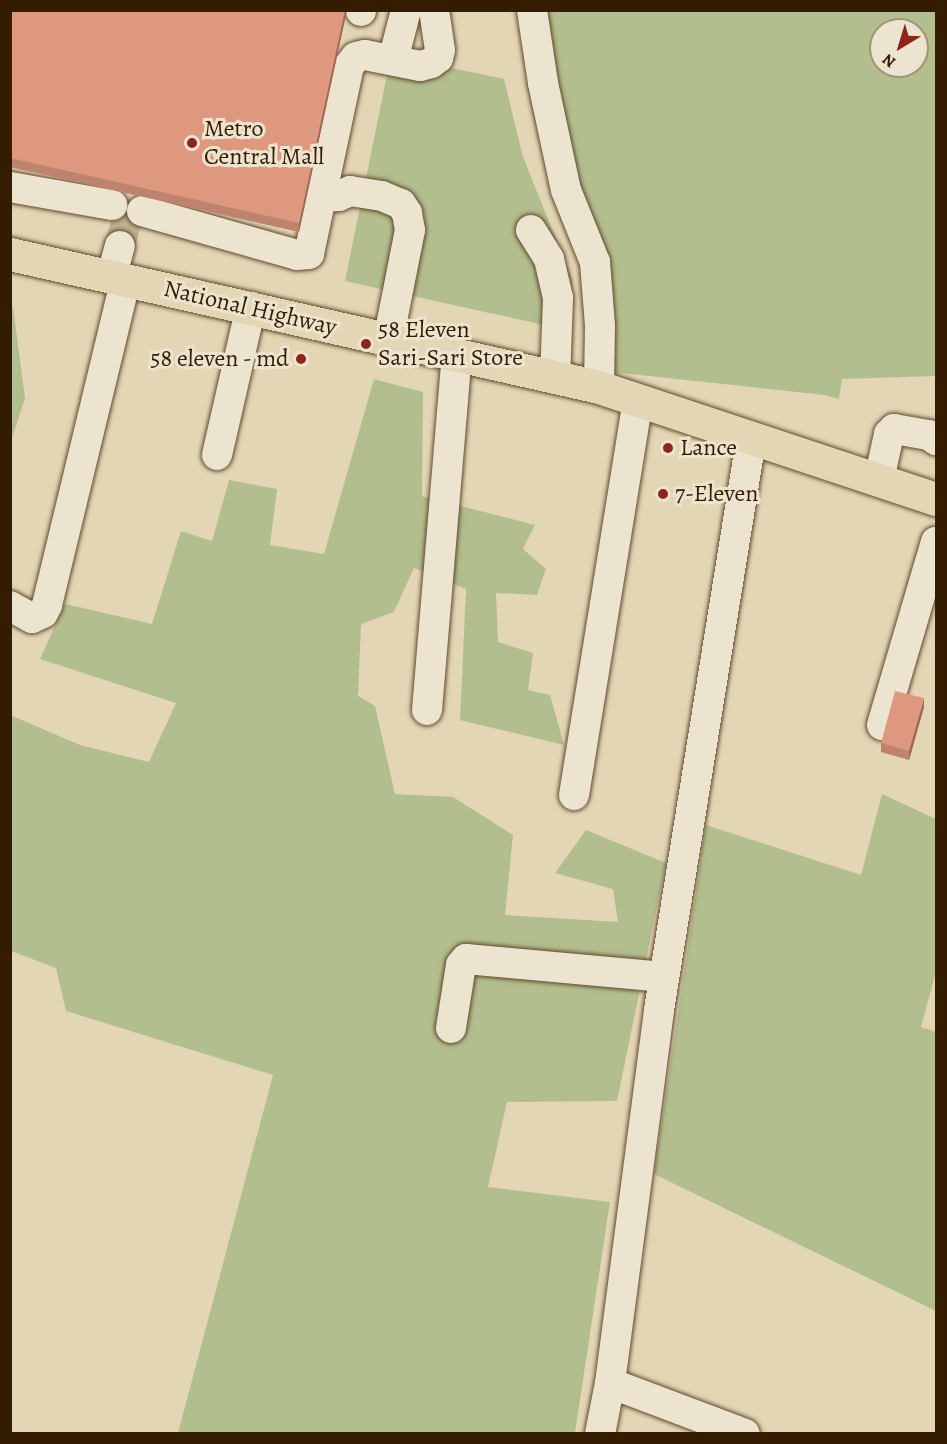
<!DOCTYPE html>
<style>
body{margin:0}
#map{position:relative;width:947px;height:1444px;overflow:hidden;background:#e3d6b5;font-family:Alegreya,serif}
div>[style]{position:absolute}
[style*='--x']{left:calc(var(--x)*1px);top:calc(var(--y)*1px);width:calc(var(--w)*1px);rotate:calc(var(--a)*1deg)}
.green>*{inset:0;background:#b3be8e}
.minor-tunnel>*{height:30px;margin-top:-15px;transform-origin:0;background:repeating-linear-gradient(90deg,#c0b191 0 30px,transparent 0 45px)}
.roads{filter:drop-shadow(0 0 2px #604a2d) drop-shadow(0 0 2px #604a2d)}
.minor>*{height:30px;margin:-15px;padding:0 15px;transform-origin:15px;border-radius:15px;background:#ede4cf}
.major>*{height:33px;margin:-16.5px;padding:0 16.5px;transform-origin:16.5px;border-radius:16.5px;background:#e3d6b5}
.wall>*{inset:0;background:#be836d}
.shaded-wall>*{inset:0;background:#9b6a59}
.building>*{inset:0;background:#dd987f}
.dots>*{width:16px;height:16px;translate:-50% -50%;box-sizing:border-box;border:3px solid #ede4cf;border-radius:50%}
span{translate:-50% -50%;white-space:nowrap;text-align:center;line-height:1.15;-webkit-text-stroke:6px #ede4cf;paint-order:stroke}
.poi-label{font-size:24px;color:#341c00}
.left{translate:0 -50%;text-align:left}
.right{translate:-100% -50%;text-align:right}
.street-label{font-size:24px;color:#341c00}
.frame{position:absolute;inset:0;border:12px solid #341c00;pointer-events:none}
.north{position:absolute;left:869px;top:18px;width:60px;height:60px;box-sizing:border-box;background:#ede4cf;border:2px solid #a3947c;border-radius:50%;rotate:218deg;font-size:16px;font-weight:700;line-height:24px;text-align:center;color:#341c00}
.north::after{content:'';display:block;margin:auto;width:21px;height:27px;background:#8f2418;clip-path:polygon(50% 0,100% 100%,50% 72%,0 100%)}
</style>
<div id="map">
<div class="green">
<div style="clip-path:polygon(evenodd,543px 11px,936px 11px,936px 376px,842px 379px,839px 399px,825px 395px,613px 372px,543px 11px,881px 30px,917px 30px,917px 66px,881px 66px,881px 30px)"></div>
<div style="clip-path:polygon(391px 55px,504px 79px,523px 157px,573px 281px,567px 330px,345px 281px)"></div>
<div style="clip-path:polygon(11px 307px,13px 307px,25px 398px,11px 441px)"></div>
<div style="clip-path:polygon(374px 379px,423px 392px,422px 496px,535px 525px,523px 549px,546px 569px,537px 595px,496px 593px,498px 642px,533px 653px,528px 690px,550px 695px,564px 745px,460px 720px,466px 589px,414px 568px,394px 612px,361px 624px,358px 696px,375px 706px,395px 794px,453px 797px,513px 835px,505px 915px,618px 922px,613px 889px,555px 873px,586px 830px,666px 863px,617px 1101px,507px 1102px,488px 1187px,610px 1202px,575px 1433px,178px 1433px,273px 1075px,66px 1011px,56px 968px,11px 951px,10px 715px,80px 745px,149px 762px,176px 703px,40px 659px,65px 604px,152px 624px,181px 531px,212px 541px,229px 480px,277px 489px,270px 545px,324px 554px)"></div>
<div style="clip-path:polygon(882px 794px,936px 819px,936px 972px,921px 1027px,936px 1032px,936px 1311px,654px 1174px,706px 825px,861px 875px)"></div>
</div>
<div class="minor-tunnel">
<div style="--x:120;--y:246;--w:40;--a:-75.6"></div>
</div>
<div class="roads">
<div class="minor">
<div style="--x:532;--y:10;--w:74;--a:81.4"></div>
<div style="--x:543;--y:83;--w:109;--a:77.9"></div>
<div style="--x:566;--y:190;--w:78;--a:68.1"></div>
<div style="--x:595;--y:262;--w:63;--a:85.5"></div>
<div style="--x:600;--y:325;--w:62;--a:90.9"></div>
<div style="--x:361;--y:11;--w:1;--a:-90"></div>
<div style="--x:393;--y:60;--w:52;--a:-75.4"></div>
<div style="--x:10;--y:187;--w:104;--a:10"></div>
<div style="--x:320;--y:197;--w:19;--a:-3"></div>
<div style="--x:339;--y:196;--w:12;--a:-24"></div>
<div style="--x:350;--y:191;--w:32;--a:9"></div>
<div style="--x:382;--y:196;--w:21;--a:23"></div>
<div style="--x:401;--y:204;--w:11;--a:56"></div>
<div style="--x:407;--y:213;--w:17;--a:80"></div>
<div style="--x:410;--y:230;--w:113;--a:101.2"></div>
<div style="--x:142;--y:211;--w:161;--a:15.8"></div>
<div style="--x:297;--y:255;--w:12;--a:-5"></div>
<div style="--x:309;--y:254;--w:192;--a:-78"></div>
<div style="--x:349;--y:66;--w:11;--a:-52"></div>
<div style="--x:356;--y:57;--w:9;--a:-13"></div>
<div style="--x:365;--y:55;--w:56;--a:11.3"></div>
<div style="--x:420;--y:66;--w:11;--a:-15"></div>
<div style="--x:431;--y:63;--w:9;--a:-36"></div>
<div style="--x:438;--y:58;--w:8;--a:-76"></div>
<div style="--x:440;--y:50;--w:40;--a:-98.5"></div>
<div style="--x:531;--y:230;--w:34;--a:58"></div>
<div style="--x:549;--y:259;--w:40;--a:77"></div>
<div style="--x:558;--y:298;--w:80;--a:92.1"></div>
<div style="--x:112;--y:275;--w:30;--a:-75"></div>
<div style="--x:217;--y:455;--w:152;--a:-77.1"></div>
<div style="--x:879;--y:480;--w:47;--a:-77.7"></div>
<div style="--x:889;--y:434;--w:7;--a:-45"></div>
<div style="--x:894;--y:429;--w:36;--a:10"></div>
<div style="--x:929;--y:435;--w:9;--a:36"></div>
<div style="--x:10;--y:606;--w:25;--a:29"></div>
<div style="--x:32;--y:618;--w:12;--a:-24"></div>
<div style="--x:43;--y:613;--w:9;--a:-63"></div>
<div style="--x:47;--y:605;--w:335;--a:-76.4"></div>
<div style="--x:427;--y:710;--w:356;--a:-85.2"></div>
<div style="--x:882;--y:725;--w:191;--a:-73.6"></div>
<div style="--x:574;--y:795;--w:400;--a:-80.8"></div>
<div style="--x:451;--y:1028;--w:64;--a:-81"></div>
<div style="--x:461;--y:965;--w:8;--a:-50"></div>
<div style="--x:466;--y:959;--w:199;--a:5.2"></div>
<div style="--x:610;--y:1383;--w:144;--a:20.7"></div>
<div style="--x:600;--y:1434;--w:52;--a:-78.9"></div>
<div style="--x:610;--y:1383;--w:376;--a:-82.5"></div>
<div style="--x:659;--y:1010;--w:577;--a:-80.83"></div>
</div>
<div class="major">
<div style="--x:10;--y:254;--w:604;--a:12.72"></div>
<div style="--x:599;--y:387;--w:355;--a:18.4"></div>
</div>
</div>
<div class="wall">
<div style="clip-path:polygon(10px 10px,347px 10px,299px 232px,10px 167px)"></div>
<div style="clip-path:polygon(924px 707px,909px 760px,881px 752px,881px 743px)"></div>
</div>
<div class="shaded-wall">
<div style="clip-path:polygon(345px 10px,347px 10px,299px 232px,299px 223px)"></div>
<div style="clip-path:polygon(924px 698px,924px 707px,909px 760px,909px 751px)"></div>
</div>
<div class="building">
<div style="clip-path:polygon(10px 10px,345px 10px,299px 223px,10px 158px)"></div>
<div style="clip-path:polygon(895px 691px,924px 698px,909px 751px,881px 743px)"></div>
</div>
<div class="dots">
<div style="left:192px;top:143px;background:#8f2418"></div>
<div style="left:366px;top:344px;background:#8f2418"></div>
<div style="left:301px;top:359px;background:#8f2418"></div>
<div style="left:668px;top:448px;background:#8f2418"></div>
<div style="left:663px;top:494px;background:#8f2418"></div>
</div>
<div class="poi-label">
<span class="left" style="left:204px;top:143px">Metro<br>Central Mall</span>
<span class="left" style="left:378px;top:344px">58 Eleven<br>Sari-Sari Store</span>
<span class="right" style="left:289px;top:359px">58 eleven - md</span>
<span class="left" style="left:680px;top:448px">Lance</span>
<span class="left" style="left:675px;top:494px">7-Eleven</span>
</div>
<div class="street-label">
<span style="left:250px;top:308px;rotate:13deg">National Highway</span>
</div>
<div class="frame"></div>
<div class="north">N</div>
</div>
